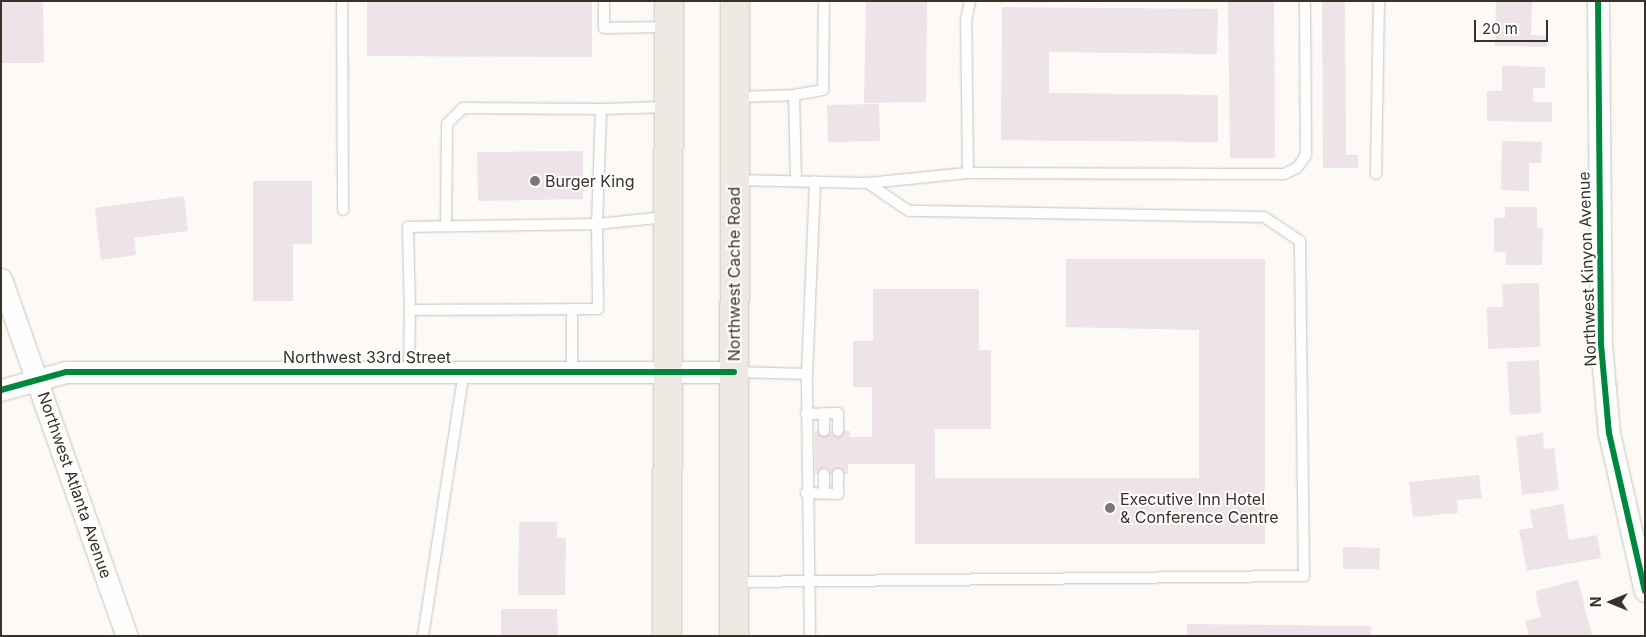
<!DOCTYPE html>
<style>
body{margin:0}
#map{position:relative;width:1646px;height:637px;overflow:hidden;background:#fcf9f6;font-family:Inter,sans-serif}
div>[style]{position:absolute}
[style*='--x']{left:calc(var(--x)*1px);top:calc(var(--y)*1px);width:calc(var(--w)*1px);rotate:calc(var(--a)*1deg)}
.building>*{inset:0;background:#ede3e9}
.roads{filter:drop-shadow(0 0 1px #c8c3bc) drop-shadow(0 0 1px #c8c3bc)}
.service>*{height:10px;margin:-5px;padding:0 5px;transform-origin:5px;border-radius:5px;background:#fffefe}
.minor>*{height:21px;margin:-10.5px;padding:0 10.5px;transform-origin:10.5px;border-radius:10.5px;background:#fffefe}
.primary>*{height:28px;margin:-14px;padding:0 14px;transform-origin:14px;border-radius:14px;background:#eee9e3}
.cycleway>*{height:6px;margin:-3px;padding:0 3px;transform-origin:3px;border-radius:3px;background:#00873e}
.dots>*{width:14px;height:14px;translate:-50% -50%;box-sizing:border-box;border:2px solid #fff;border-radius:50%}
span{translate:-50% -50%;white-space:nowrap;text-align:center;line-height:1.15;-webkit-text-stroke:4px #fff;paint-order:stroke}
.poi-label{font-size:16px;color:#3a3127}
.left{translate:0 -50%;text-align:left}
.street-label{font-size:16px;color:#3a3127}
.frame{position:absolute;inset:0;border:2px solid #3a3127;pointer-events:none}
.north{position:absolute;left:1586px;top:577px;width:50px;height:50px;-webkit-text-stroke:4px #fff;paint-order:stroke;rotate:270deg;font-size:14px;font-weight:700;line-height:20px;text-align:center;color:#3a3127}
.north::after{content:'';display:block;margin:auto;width:18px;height:22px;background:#3a3127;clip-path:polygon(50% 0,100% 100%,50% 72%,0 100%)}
.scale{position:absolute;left:1474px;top:20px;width:74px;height:22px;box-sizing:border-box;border:2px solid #3a3127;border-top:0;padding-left:6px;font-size:15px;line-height:18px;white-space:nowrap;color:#3a3127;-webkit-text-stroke:4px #fff;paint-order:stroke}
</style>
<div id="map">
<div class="building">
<div style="clip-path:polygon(1px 1px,43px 1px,44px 63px,1px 63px)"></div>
<div style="clip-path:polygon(367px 1px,592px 1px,592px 57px,367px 56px)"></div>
<div style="clip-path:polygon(866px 1px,927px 1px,926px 102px,864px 103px)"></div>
<div style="clip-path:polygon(1228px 1px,1274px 1px,1275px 158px,1230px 158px)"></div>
<div style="clip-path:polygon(1322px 1px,1345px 1px,1346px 155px,1358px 155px,1358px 168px,1323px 168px)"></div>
<div style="clip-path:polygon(1496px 1px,1532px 1px,1531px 35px,1547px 36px,1547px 47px,1495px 46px)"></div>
<div style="clip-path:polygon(1002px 7px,1218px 9px,1217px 54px,1049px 52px,1049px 93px,1218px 95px,1218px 142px,1001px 140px)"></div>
<div style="clip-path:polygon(1502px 66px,1545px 67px,1545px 88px,1533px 88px,1533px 102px,1552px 102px,1552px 122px,1487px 121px,1487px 91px,1502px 91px)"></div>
<div style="clip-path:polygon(879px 104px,880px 141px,828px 142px,827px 105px)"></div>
<div style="clip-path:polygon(1502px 141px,1542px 142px,1541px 163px,1529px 163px,1529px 191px,1501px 190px)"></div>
<div style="clip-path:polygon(583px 151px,583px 199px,478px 201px,477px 152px)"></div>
<div style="clip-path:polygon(253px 181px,312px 181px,312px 244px,293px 244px,293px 301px,253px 301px)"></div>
<div style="clip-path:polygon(184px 196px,188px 231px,134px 238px,136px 255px,101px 260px,95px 208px)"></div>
<div style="clip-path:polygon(1505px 207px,1537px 207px,1537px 228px,1543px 228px,1542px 265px,1506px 265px,1506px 252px,1494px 252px,1494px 218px,1505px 218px)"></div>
<div style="clip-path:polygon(1066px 259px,1265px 259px,1265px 544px,915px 544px,915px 464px,848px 464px,848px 474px,815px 474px,815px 431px,850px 431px,850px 437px,872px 437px,872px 387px,853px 387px,853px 341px,873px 341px,873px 289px,979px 289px,979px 350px,991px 350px,991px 429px,935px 429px,935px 478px,1199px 478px,1199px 330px,1066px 327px)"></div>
<div style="clip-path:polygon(1539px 283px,1540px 347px,1488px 349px,1487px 307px,1503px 307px,1502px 284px)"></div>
<div style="clip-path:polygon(1539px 360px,1541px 413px,1510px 415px,1507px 362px)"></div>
<div style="clip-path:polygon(1543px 433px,1544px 449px,1554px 448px,1559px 490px,1522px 495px,1516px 437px)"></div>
<div style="clip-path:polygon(1479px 475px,1482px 498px,1457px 500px,1458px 513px,1413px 517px,1409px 482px)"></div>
<div style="clip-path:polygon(1563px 504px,1569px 540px,1597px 535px,1601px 558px,1527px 571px,1519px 530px,1533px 528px,1530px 510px)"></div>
<div style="clip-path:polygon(519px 522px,557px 522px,557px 538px,566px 538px,565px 595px,518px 595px)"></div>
<div style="clip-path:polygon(1343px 547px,1380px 548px,1379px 569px,1343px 569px)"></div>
<div style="clip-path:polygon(1578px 580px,1592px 636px,1529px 636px,1525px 621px,1541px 617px,1535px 591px)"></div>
<div style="clip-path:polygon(501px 609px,557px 609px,558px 636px,501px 636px)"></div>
<div style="clip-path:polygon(1187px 624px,1371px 626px,1371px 636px,1187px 636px)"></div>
</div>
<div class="roads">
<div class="service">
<div style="--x:342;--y:1;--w:209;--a:89.7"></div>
<div style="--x:604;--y:1;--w:27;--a:90"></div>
<div style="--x:604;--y:28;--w:64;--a:-0.9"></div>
<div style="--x:735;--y:97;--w:59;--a:-1.9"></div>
<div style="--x:968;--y:173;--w:153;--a:-90.7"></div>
<div style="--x:966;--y:20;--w:19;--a:-78"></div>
<div style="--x:1376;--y:174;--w:173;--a:-89"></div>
<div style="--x:735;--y:180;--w:133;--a:1.3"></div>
<div style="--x:868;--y:183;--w:100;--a:-5.7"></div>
<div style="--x:968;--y:173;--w:316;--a:0.2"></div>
<div style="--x:1284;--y:174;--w:14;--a:-25"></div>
<div style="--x:1297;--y:168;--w:16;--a:-55"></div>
<div style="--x:1306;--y:155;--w:154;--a:-90.4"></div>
<div style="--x:796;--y:181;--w:86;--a:-91.3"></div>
<div style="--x:794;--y:95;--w:29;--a:-10"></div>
<div style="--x:823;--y:90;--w:89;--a:-89.4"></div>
<div style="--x:666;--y:217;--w:69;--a:174.2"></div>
<div style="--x:597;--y:224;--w:85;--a:89.3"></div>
<div style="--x:598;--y:309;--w:188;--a:179.7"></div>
<div style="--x:410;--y:310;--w:83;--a:-91.4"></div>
<div style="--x:408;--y:227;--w:189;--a:-0.9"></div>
<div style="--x:597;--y:224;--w:115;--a:-88"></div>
<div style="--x:601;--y:109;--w:67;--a:-1.7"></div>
<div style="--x:446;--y:225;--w:101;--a:-89.4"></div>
<div style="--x:447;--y:124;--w:23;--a:-45"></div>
<div style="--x:463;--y:108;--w:138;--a:0.4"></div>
<div style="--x:572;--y:309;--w:61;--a:90"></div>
<div style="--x:409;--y:371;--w:61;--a:-89.1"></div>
<div style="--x:735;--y:372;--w:72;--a:1.6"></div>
<div style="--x:824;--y:413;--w:18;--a:90"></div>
<div style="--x:806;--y:414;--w:32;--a:-2"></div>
<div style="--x:838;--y:413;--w:18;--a:90"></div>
<div style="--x:824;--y:474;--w:19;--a:90"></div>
<div style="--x:806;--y:493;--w:32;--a:2"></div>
<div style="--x:838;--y:494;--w:20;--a:-90"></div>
<div style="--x:736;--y:582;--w:568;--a:-0.61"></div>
<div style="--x:1304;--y:576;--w:335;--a:-90.7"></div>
<div style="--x:1300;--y:241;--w:43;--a:-146.3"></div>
<div style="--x:1264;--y:217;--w:355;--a:-179"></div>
<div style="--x:909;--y:211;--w:50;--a:-145.7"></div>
<div style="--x:423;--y:636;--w:268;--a:-81.2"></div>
<div style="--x:810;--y:636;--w:262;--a:-90.7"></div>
<div style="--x:807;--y:374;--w:193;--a:-87.6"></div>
</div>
<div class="minor">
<div style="--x:1598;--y:1;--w:343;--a:89.5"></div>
<div style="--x:1601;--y:344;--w:89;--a:84.9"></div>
<div style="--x:1609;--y:433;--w:162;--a:77.2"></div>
<div style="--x:1;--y:279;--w:379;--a:70.6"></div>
<div style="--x:1;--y:390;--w:67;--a:-15.5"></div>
<div style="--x:66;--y:372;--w:668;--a:0"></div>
</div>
<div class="primary">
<div style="--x:667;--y:636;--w:635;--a:-89.82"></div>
<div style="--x:734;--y:636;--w:635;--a:-89.91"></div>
</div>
</div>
<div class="cycleway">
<div style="--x:1598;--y:1;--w:343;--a:89.5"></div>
<div style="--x:1601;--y:344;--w:89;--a:84.9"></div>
<div style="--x:1609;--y:433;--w:162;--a:77.2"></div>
<div style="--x:1;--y:390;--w:67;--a:-15.5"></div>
<div style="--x:66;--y:372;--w:668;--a:0"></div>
</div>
<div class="dots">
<div style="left:535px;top:181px;background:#7e776f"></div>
<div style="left:1110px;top:508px;background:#7e776f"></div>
</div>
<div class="poi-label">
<span class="left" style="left:545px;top:181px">Burger King</span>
<span class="left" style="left:1120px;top:508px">Executive Inn Hotel<br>&amp; Conference Centre</span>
</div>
<div class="street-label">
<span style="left:1587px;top:269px;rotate:-92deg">Northwest Kinyon Avenue</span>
<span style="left:734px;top:274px;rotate:-90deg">Northwest Cache Road</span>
<span style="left:367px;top:357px">Northwest 33rd Street</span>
<span style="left:75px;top:485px;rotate:71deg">Northwest Atlanta Avenue</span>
</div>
<div class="frame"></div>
<div class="north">N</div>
<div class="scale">20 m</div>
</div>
